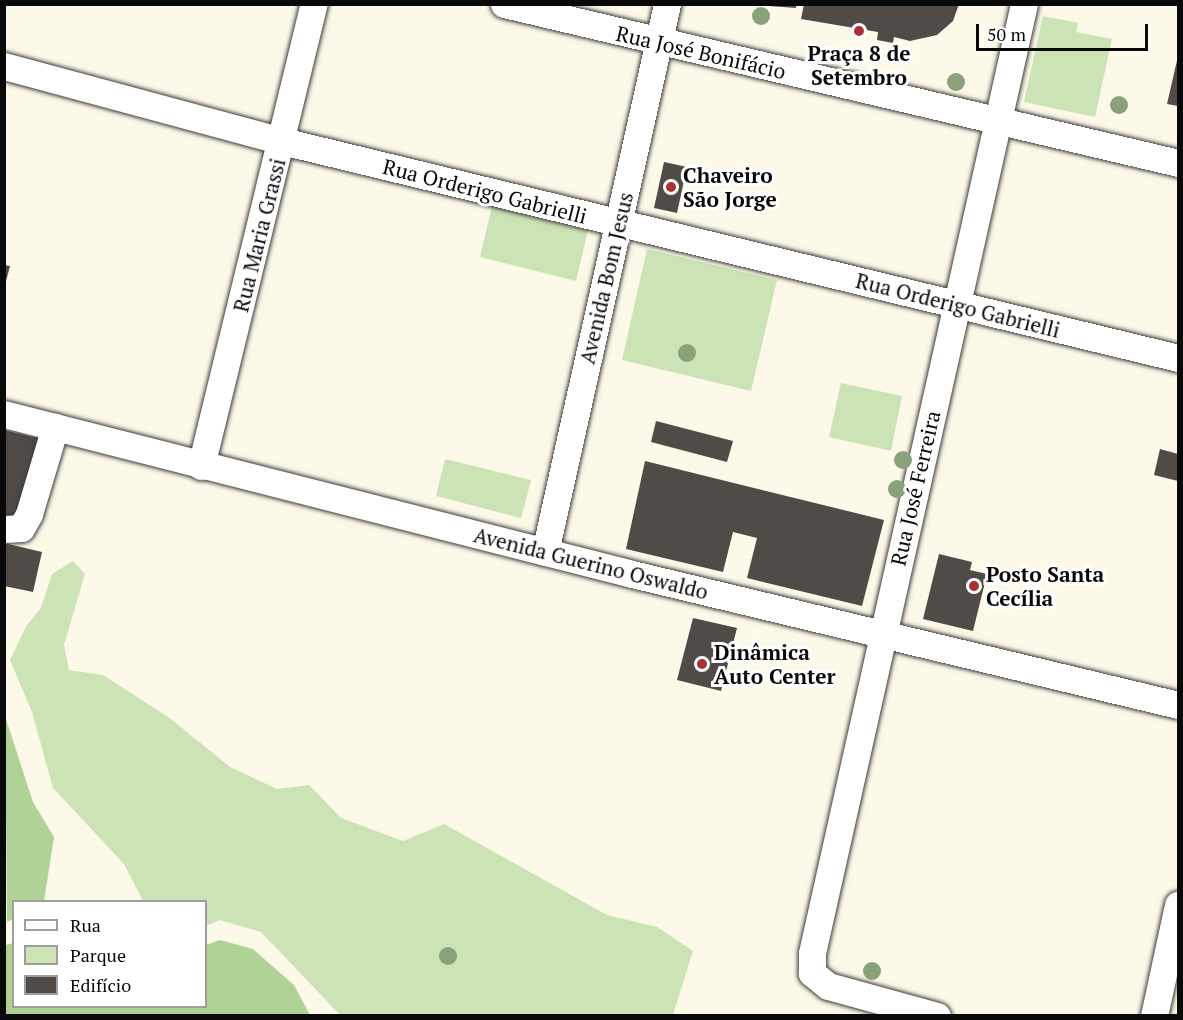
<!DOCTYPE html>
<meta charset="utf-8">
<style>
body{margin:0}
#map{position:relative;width:1183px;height:1020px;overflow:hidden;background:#fdf9e8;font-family:"PT Serif",serif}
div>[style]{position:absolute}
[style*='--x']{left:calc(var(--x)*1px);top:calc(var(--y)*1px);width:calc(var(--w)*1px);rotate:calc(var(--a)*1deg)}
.green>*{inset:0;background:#cce3b6}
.forest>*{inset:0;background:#b0d297}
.building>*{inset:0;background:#514b47}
.roads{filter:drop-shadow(0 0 2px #3c3c3c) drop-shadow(0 0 2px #3c3c3c)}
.minor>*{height:27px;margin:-13.5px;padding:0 13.5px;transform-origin:13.5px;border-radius:13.5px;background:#fff}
.trees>*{width:18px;height:18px;margin:-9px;border-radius:50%;background:#8aa27b}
.dots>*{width:16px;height:16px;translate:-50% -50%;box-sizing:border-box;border:3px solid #fff;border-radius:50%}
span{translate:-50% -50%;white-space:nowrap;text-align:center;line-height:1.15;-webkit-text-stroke:6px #fff;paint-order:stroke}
.street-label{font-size:21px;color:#090909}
.poi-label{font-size:21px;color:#090909;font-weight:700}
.left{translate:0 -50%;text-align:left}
.frame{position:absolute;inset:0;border:6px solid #090909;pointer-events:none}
.legend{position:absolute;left:12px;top:900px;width:195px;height:108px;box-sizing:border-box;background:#fff;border:2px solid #9d9d9d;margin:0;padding:8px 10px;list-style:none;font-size:18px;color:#090909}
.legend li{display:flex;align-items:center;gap:12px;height:30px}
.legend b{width:30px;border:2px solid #9d9d9d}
.scale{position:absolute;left:976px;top:24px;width:172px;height:27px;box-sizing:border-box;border:3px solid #090909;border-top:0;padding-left:8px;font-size:18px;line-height:21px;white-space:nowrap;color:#090909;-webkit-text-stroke:4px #fff;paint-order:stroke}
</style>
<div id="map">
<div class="green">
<div style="clip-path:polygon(1043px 16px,1078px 23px,1076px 32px,1112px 39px,1095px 117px,1024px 102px)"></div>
<div style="clip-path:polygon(492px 206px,588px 230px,576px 281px,480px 257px)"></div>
<div style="clip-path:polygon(647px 249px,777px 280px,751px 391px,622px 360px)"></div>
<div style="clip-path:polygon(841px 383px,902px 396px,891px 451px,829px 437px)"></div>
<div style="clip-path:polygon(445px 459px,531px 480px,521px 518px,436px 496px)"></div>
<div style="clip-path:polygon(73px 561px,85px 574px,64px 645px,69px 670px,103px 675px,171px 719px,230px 767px,277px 789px,309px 785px,341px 818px,403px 841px,444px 824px,607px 915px,657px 927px,693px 951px,673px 1015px,340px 1015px,261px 932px,220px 920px,206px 926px,206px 902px,143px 901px,124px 864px,53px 788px,32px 712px,10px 660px,27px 625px,41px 608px,52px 574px)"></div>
</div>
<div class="forest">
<div style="clip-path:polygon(5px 716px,33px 802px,54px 837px,44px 901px,14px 902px,13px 919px,7px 922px)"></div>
<div style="clip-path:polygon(220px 940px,253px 949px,294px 985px,310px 1015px,5px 1015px,5px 945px,13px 943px,14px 1006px,206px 1006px,206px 945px)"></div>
</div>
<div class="building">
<div style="clip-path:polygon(741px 4px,796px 4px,796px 8px)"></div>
<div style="clip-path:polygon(804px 4px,959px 4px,953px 21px,937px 35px,910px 41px,894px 37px,893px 43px,877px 40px,878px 32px,801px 19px)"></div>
<div style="clip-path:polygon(1178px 56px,1178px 106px,1167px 104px)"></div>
<div style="clip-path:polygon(664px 162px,687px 167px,677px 213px,654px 208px)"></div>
<div style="clip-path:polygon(4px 265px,10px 266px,5px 285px,4px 285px)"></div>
<div style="clip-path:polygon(656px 421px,733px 441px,727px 462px,651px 442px)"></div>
<div style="clip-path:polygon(4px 430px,41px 439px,20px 522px,4px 518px)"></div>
<div style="clip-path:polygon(1160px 449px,1178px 454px,1178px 481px,1154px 475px)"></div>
<div style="clip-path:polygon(645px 461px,884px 520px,862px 606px,747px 578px,757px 538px,733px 532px,723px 572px,626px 549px)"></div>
<div style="clip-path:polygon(4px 543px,42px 552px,33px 592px,4px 586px)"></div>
<div style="clip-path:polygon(939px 554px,972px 562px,970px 570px,987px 574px,973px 631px,923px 619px)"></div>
<div style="clip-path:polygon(693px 618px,737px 628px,721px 691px,677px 680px)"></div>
</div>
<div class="roads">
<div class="minor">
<div style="--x:504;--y:4;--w:693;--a:13.27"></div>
<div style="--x:4;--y:66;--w:288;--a:15.1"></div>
<div style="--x:282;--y:141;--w:922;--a:13.61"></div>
<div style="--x:4;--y:414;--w:648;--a:14.29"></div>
<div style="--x:632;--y:574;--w:561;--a:13.49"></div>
<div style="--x:201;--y:466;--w:476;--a:-76.3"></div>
<div style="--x:4;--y:529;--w:17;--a:-3"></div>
<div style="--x:21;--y:528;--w:16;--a:-60"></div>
<div style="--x:29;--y:514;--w:91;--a:-73.4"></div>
<div style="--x:545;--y:552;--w:561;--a:-77.45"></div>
<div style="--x:937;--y:1016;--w:113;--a:-164.6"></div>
<div style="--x:828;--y:986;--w:21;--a:-141"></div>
<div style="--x:812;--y:973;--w:20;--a:-90"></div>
<div style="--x:812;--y:953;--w:972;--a:-77.41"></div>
<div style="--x:1154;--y:1016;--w:114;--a:-77.8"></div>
</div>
</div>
<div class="trees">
<div style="left:761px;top:16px"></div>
<div style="left:956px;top:82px"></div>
<div style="left:1119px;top:105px"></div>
<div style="left:687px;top:353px"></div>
<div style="left:903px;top:460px"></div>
<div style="left:897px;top:489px"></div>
<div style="left:448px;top:956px"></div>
<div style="left:872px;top:971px"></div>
</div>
<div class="dots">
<div style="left:859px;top:31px;background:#ab3033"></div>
<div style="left:671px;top:187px;background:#ab3033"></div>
<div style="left:974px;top:586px;background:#ab3033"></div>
<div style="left:702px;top:664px;background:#ab3033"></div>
</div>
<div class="street-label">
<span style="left:701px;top:52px;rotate:13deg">Rua José Bonifácio</span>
<span style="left:485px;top:191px;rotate:14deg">Rua Orderigo Gabrielli</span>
<span style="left:259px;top:235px;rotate:-76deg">Rua Maria Grassi</span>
<span style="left:606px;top:278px;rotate:-77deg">Avenida Bom Jesus</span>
<span style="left:958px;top:305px;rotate:14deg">Rua Orderigo Gabrielli</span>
<span style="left:915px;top:488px;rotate:-77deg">Rua José Ferreira</span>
<span style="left:591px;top:563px;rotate:14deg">Avenida Guerino Oswaldo</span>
</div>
<div class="poi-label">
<span style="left:859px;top:65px">Praça 8 de<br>Setembro</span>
<span class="left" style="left:683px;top:187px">Chaveiro<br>São Jorge</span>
<span class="left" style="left:986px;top:586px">Posto Santa<br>Cecília</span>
<span class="left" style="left:714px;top:664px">Dinâmica<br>Auto Center</span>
</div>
<div class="frame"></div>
<ul class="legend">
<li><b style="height:8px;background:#fff"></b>Rua</li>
<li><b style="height:16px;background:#cce3b6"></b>Parque</li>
<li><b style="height:16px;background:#514b47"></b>Edifício</li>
</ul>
<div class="scale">50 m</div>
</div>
